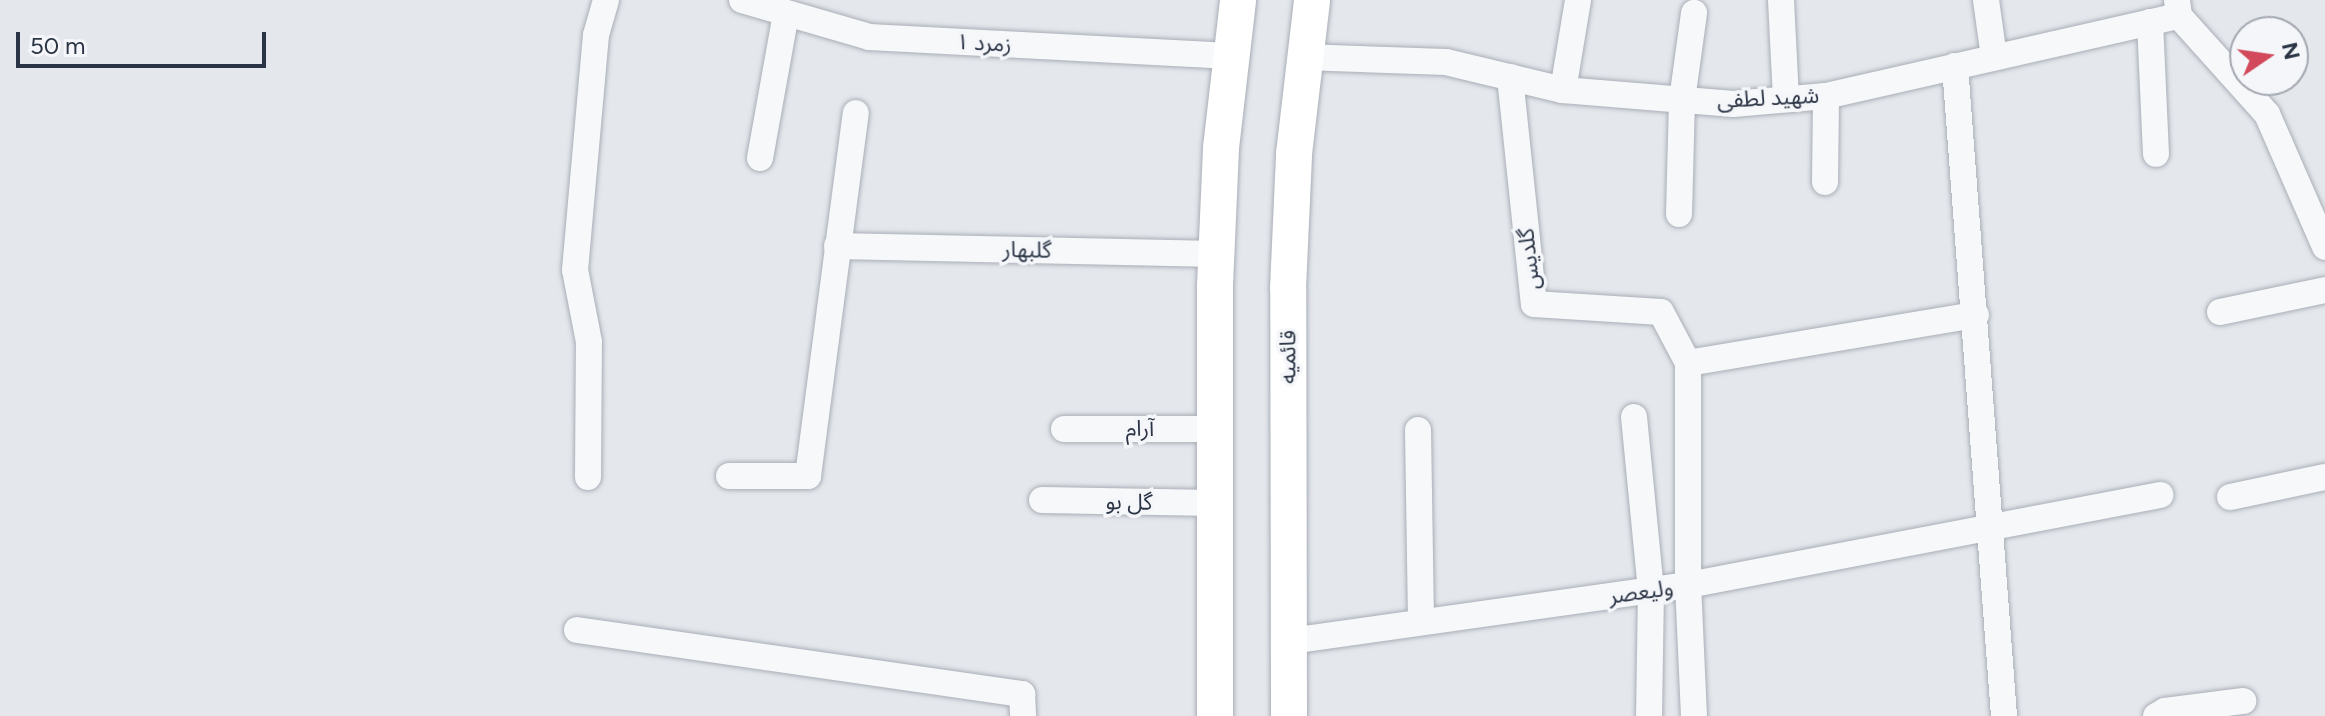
<!DOCTYPE html>
<meta charset="utf-8">
<style>
body{margin:0}
#map{position:relative;width:2325px;height:716px;overflow:hidden;background:#e4e7ec;font-family:Figtree,"Noto Sans Arabic",sans-serif}
div>[style]{position:absolute}
[style*='--x']{left:calc(var(--x)*1px);top:calc(var(--y)*1px);width:calc(var(--w)*1px);rotate:calc(var(--a)*1deg)}
.roads{filter:drop-shadow(0 0 2px #a9aeb7) drop-shadow(0 0 2px #a9aeb7)}
.minor>*{height:26px;margin:-13px;padding:0 13px;transform-origin:13px;border-radius:13px;background:#f7f8fa}
.secondary>*{height:36px;margin:-18px;padding:0 18px;transform-origin:18px;border-radius:18px;background:#fff}
span{translate:-50% -50%;white-space:nowrap;text-align:center;line-height:1.15;-webkit-text-stroke:7px #f4f6f9;paint-order:stroke}
.street-label{font-size:22px;color:#2b3445}
.north{position:absolute;left:2229px;top:16px;width:80px;height:80px;box-sizing:border-box;background:#f4f6f9;border:2px solid #a4a8b1;border-radius:50%;rotate:77deg;font-size:22px;font-weight:700;line-height:32px;text-align:center;color:#2b3445}
.north::after{content:'';display:block;margin:auto;width:28px;height:36px;background:#d1495b;clip-path:polygon(50% 0,100% 100%,50% 72%,0 100%)}
.scale{position:absolute;left:16px;top:32px;width:250px;height:36px;box-sizing:border-box;border:4px solid #2b3445;border-top:0;padding-left:10px;font-size:24px;line-height:28px;white-space:nowrap;color:#2b3445;-webkit-text-stroke:6px #f4f6f9;paint-order:stroke}
</style>
<div id="map">
<div class="roads">
<div class="minor">
<div style="--x:742;--y:0;--w:132;--a:16.2"></div>
<div style="--x:869;--y:37;--w:362;--a:3"></div>
<div style="--x:1781;--y:0;--w:99;--a:87.1"></div>
<div style="--x:1986;--y:0;--w:58;--a:82"></div>
<div style="--x:2177;--y:0;--w:16;--a:83"></div>
<div style="--x:2179;--y:16;--w:132;--a:48.1"></div>
<div style="--x:2267;--y:114;--w:145;--a:66.4"></div>
<div style="--x:2150;--y:22;--w:132;--a:87.4"></div>
<div style="--x:1303;--y:57;--w:143;--a:2"></div>
<div style="--x:1446;--y:62;--w:120;--a:13.5"></div>
<div style="--x:1563;--y:90;--w:171;--a:4.7"></div>
<div style="--x:1733;--y:104;--w:93;--a:-4.9"></div>
<div style="--x:1826;--y:96;--w:362;--a:-12.8"></div>
<div style="--x:1955;--y:66;--w:652;--a:85.69"></div>
<div style="--x:1510;--y:77;--w:228;--a:84"></div>
<div style="--x:1534;--y:304;--w:127;--a:3.6"></div>
<div style="--x:1661;--y:312;--w:58;--a:62.1"></div>
<div style="--x:1563;--y:90;--w:91;--a:-80.5"></div>
<div style="--x:760;--y:158;--w:147;--a:-79.8"></div>
<div style="--x:1825;--y:182;--w:86;--a:-89.3"></div>
<div style="--x:1679;--y:214;--w:114;--a:-88.5"></div>
<div style="--x:1682;--y:100;--w:88;--a:-82.1"></div>
<div style="--x:837;--y:246;--w:380;--a:1.2"></div>
<div style="--x:2220;--y:312;--w:107;--a:-11.8"></div>
<div style="--x:1634;--y:417;--w:174;--a:84.4"></div>
<div style="--x:1651;--y:590;--w:126;--a:90.9"></div>
<div style="--x:1064;--y:429;--w:151;--a:0"></div>
<div style="--x:1418;--y:430;--w:192;--a:89.1"></div>
<div style="--x:729;--y:476;--w:79;--a:0"></div>
<div style="--x:808;--y:476;--w:366;--a:-82.5"></div>
<div style="--x:588;--y:477;--w:135;--a:-89.6"></div>
<div style="--x:589;--y:342;--w:73;--a:-101"></div>
<div style="--x:575;--y:270;--w:236;--a:-84.9"></div>
<div style="--x:596;--y:35;--w:36;--a:-74"></div>
<div style="--x:2230;--y:497;--w:97;--a:-11.9"></div>
<div style="--x:1042;--y:500;--w:173;--a:1"></div>
<div style="--x:577;--y:630;--w:450;--a:8.2"></div>
<div style="--x:1022;--y:694;--w:22;--a:87"></div>
<div style="--x:1290;--y:641;--w:402;--a:-8"></div>
<div style="--x:1688;--y:585;--w:481;--a:-10.8"></div>
<div style="--x:1694;--y:716;--w:131;--a:-92.6"></div>
<div style="--x:1688;--y:585;--w:222;--a:-90"></div>
<div style="--x:1688;--y:363;--w:292;--a:-9.5"></div>
<div style="--x:2156;--y:716;--w:10;--a:-29"></div>
<div style="--x:2165;--y:711;--w:79;--a:-7.3"></div>
</div>
<div class="secondary">
<div style="--x:1215;--y:716;--w:430;--a:-90"></div>
<div style="--x:1215;--y:286;--w:138;--a:-87.5"></div>
<div style="--x:1221;--y:148;--w:149;--a:-83.4"></div>
<div style="--x:1289;--y:716;--w:428;--a:-90.1"></div>
<div style="--x:1288;--y:288;--w:134;--a:-87.4"></div>
<div style="--x:1294;--y:154;--w:155;--a:-83.3"></div>
</div>
</div>
<div class="street-label">
<span style="left:984px;top:43px;rotate:3deg">زمرد ۱</span>
<span style="left:1768px;top:98px;rotate:-3deg">شهید لطفی</span>
<span style="left:1027px;top:250px;rotate:1deg">گلبهار</span>
<span style="left:1529px;top:259px;rotate:-96deg">گلدیس</span>
<span style="left:1288px;top:357px;rotate:-90deg">قائمیه</span>
<span style="left:1140px;top:429px">آرام</span>
<span style="left:1129px;top:502px;rotate:1deg">گل بو</span>
<span style="left:1641px;top:592px;rotate:-8deg">ولیعصر</span>
</div>
<div class="north">N</div>
<div class="scale">50 m</div>
</div>
